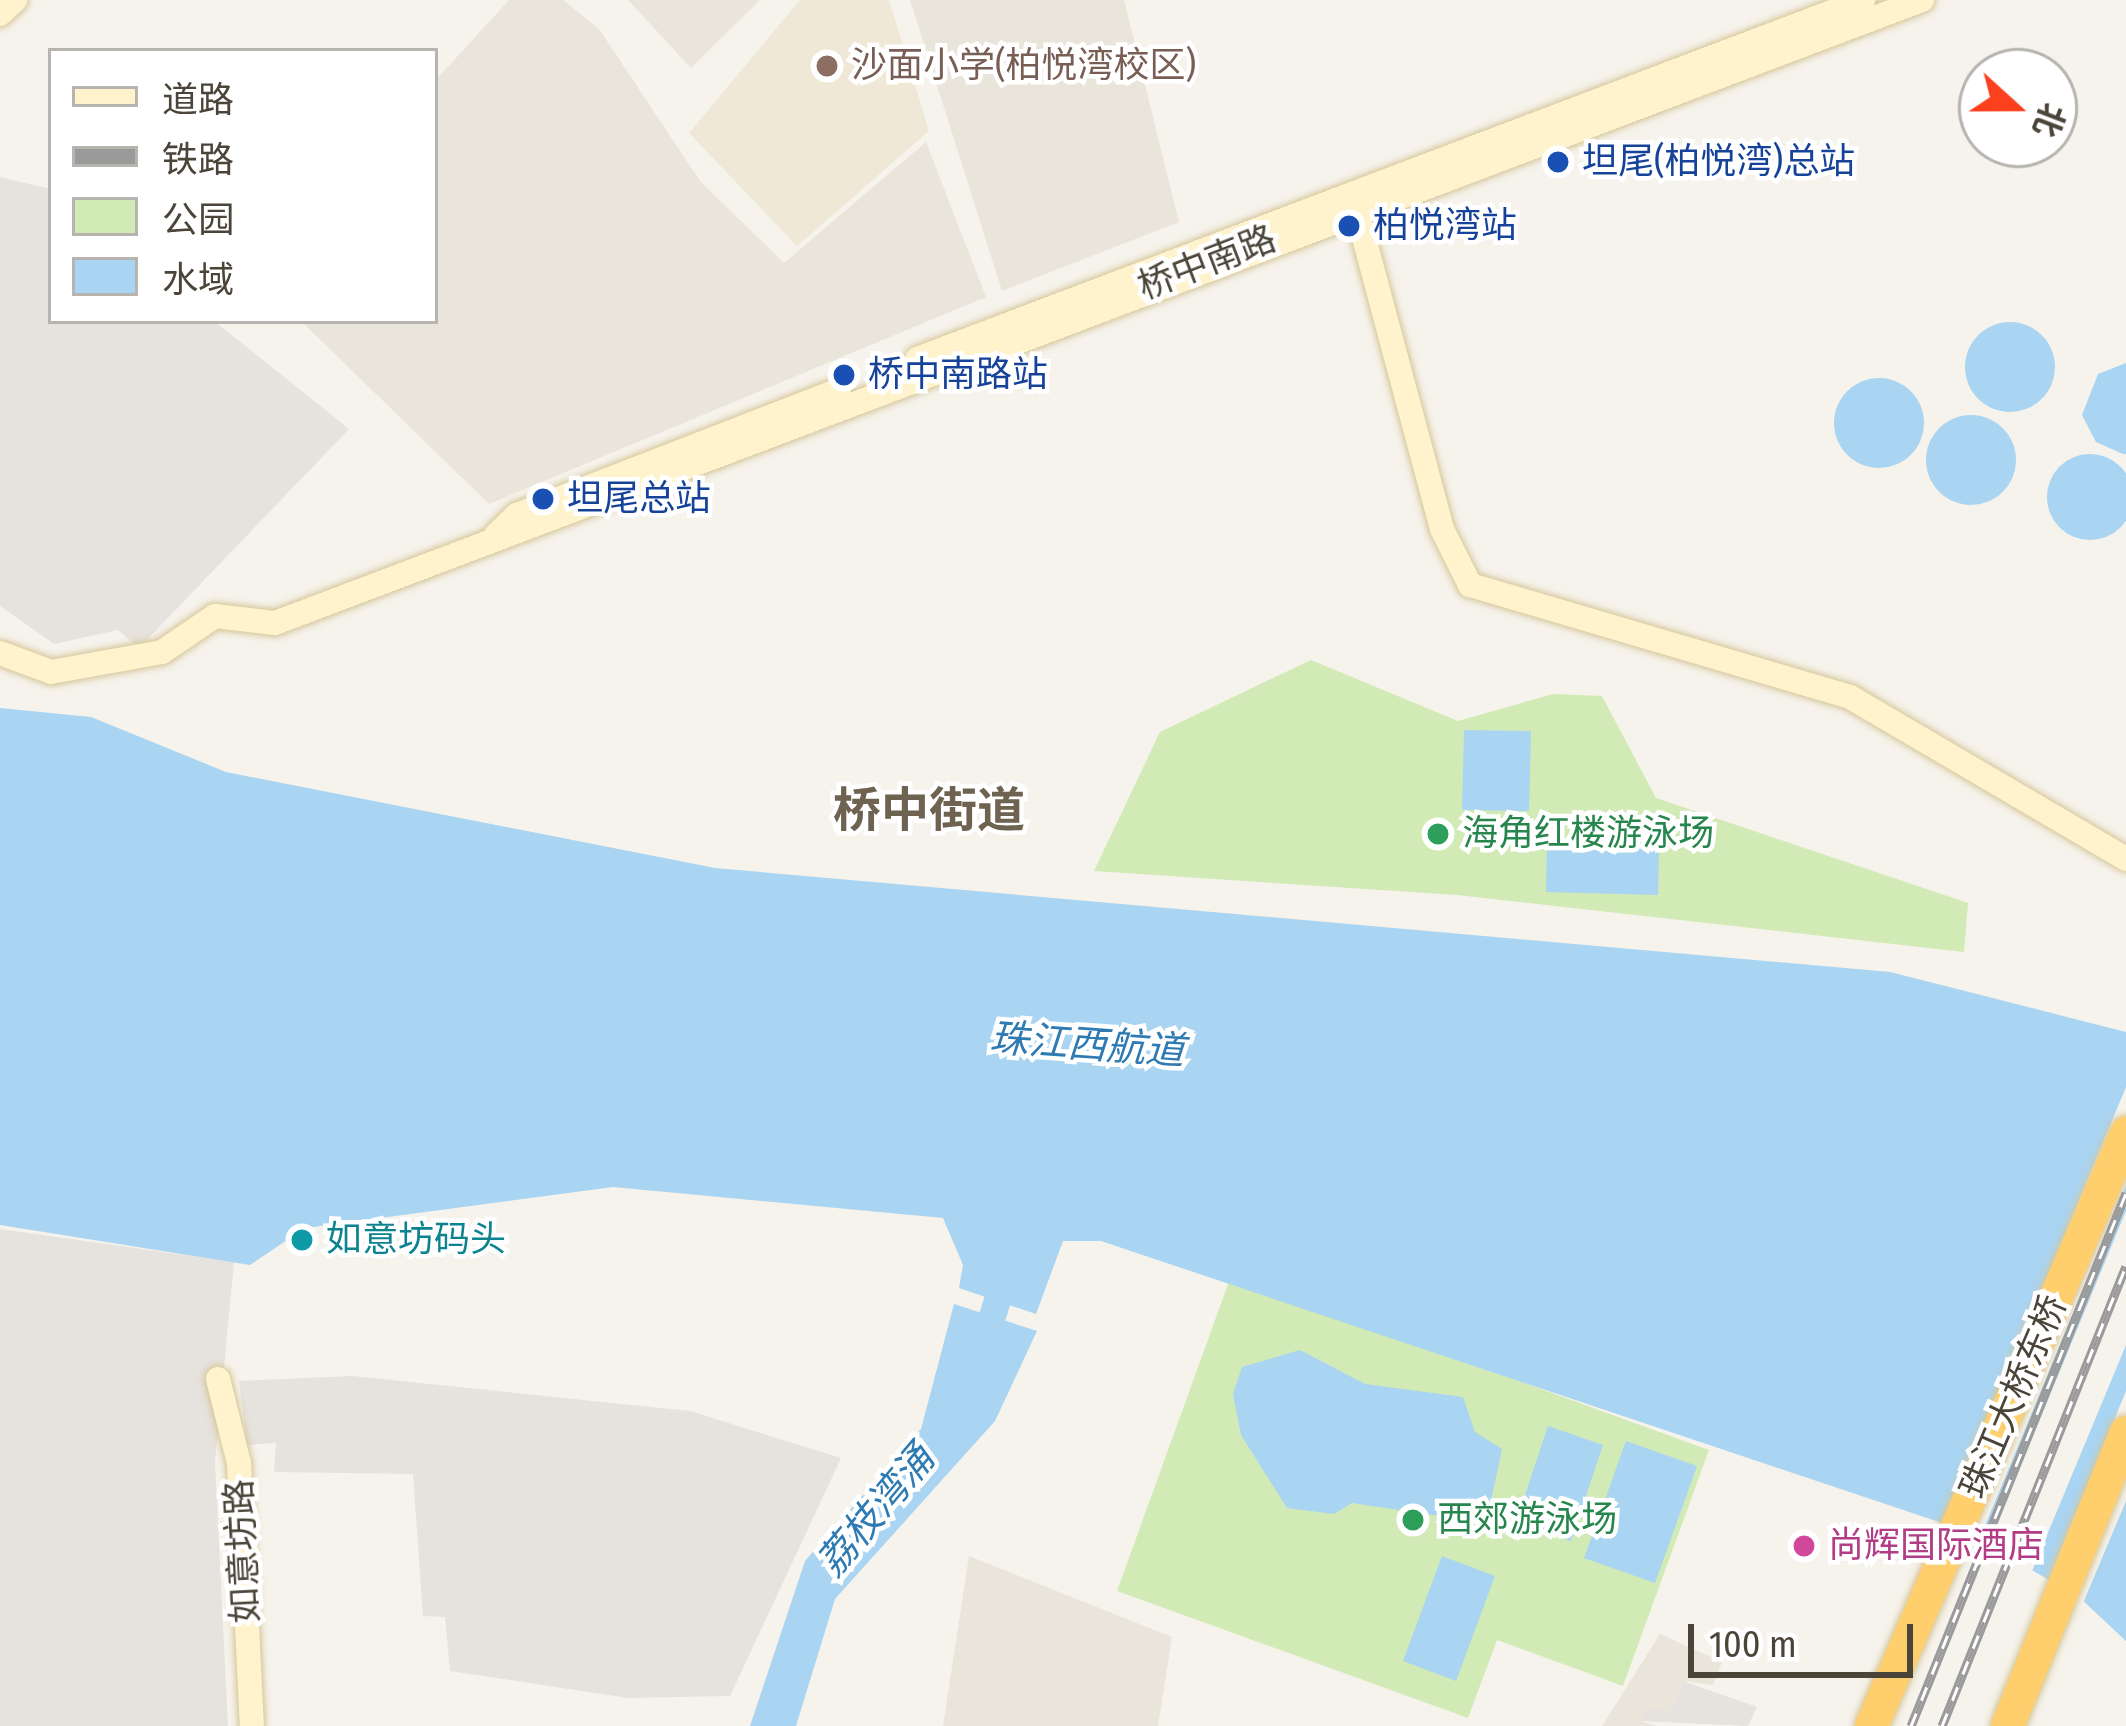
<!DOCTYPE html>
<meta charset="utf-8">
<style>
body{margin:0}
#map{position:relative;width:2126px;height:1726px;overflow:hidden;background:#f6f3ec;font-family:"Fira Sans Condensed","Noto Sans SC",sans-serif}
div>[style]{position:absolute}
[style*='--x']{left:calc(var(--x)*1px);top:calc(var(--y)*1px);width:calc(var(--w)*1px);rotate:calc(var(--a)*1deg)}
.residential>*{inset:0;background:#eae5da}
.industrial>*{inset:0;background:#e6e2dd}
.education>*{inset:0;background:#efe8d6}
.green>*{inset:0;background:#d2eab5}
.water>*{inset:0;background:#a9d4f2}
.round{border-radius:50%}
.pier>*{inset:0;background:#f6f3ec}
.river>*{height:27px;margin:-13.5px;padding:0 13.5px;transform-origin:13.5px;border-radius:13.5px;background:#a9d4f2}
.roads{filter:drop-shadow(0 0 3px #d6c79b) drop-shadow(0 0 3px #d6c79b)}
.secondary>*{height:24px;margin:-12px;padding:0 12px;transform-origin:12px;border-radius:12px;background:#fff3cd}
.highway>*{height:33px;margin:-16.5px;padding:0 16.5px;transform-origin:16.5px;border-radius:16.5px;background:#ffcf6e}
.rail>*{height:9px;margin-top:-4.5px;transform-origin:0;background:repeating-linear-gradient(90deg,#fff 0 14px,#9a9a9a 0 28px);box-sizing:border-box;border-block:3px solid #9a9a9a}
.dots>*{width:33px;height:33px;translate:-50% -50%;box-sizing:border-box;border:6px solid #fff;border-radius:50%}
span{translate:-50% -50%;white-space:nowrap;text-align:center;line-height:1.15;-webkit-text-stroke:9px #fff;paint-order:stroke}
.education-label{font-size:36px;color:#785e54}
.left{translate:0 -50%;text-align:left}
.transit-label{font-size:36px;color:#164399}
.street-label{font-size:36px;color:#4b4439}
.leisure-label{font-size:36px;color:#27864d}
.culture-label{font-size:36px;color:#0d838f}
.hotel-label{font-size:36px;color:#b23c85}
.water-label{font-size:39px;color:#2e7ab2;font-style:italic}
.district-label{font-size:48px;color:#6e6250;font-weight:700}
.legend{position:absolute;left:48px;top:48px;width:390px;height:276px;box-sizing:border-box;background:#fff;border:3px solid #b7b4b0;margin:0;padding:15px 21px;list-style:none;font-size:36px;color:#4b4439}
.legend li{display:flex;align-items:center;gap:24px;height:60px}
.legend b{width:60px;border:3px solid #b7b4b0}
.north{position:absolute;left:1958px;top:48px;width:120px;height:120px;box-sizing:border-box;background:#fff;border:3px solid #b7b4b0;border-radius:50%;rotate:111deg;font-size:33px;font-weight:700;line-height:48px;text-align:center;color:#4b4439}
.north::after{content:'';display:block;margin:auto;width:42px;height:54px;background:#fc3f1d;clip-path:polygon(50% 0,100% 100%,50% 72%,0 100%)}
.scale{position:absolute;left:1688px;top:1624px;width:225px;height:54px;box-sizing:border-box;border:6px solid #4b4439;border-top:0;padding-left:15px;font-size:36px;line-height:42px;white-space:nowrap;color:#4b4439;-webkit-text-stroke:9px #fff;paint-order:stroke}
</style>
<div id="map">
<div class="residential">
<div style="clip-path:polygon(509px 0,563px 0,599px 29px,700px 181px,784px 263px,926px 142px,986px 297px,489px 504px,301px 321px,435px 321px,435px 81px)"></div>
<div style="clip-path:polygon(628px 0,760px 0,691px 68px)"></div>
<div style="clip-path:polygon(910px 0,1124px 0,1179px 222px,1002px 291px)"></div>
<div style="clip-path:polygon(969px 1556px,1172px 1637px,1158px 1726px,943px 1726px)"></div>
<div style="clip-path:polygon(1660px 1634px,1722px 1662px,1713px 1685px,1683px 1681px,1670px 1712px,1641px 1721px,1657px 1726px,1602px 1726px)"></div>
</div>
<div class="industrial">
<div style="clip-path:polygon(0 177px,51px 189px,51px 321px,214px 321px,349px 429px,139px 648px,118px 630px,54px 644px,0 606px)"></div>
<div style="clip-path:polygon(0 1229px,234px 1262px,215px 1462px,228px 1726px,0 1726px)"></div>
<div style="clip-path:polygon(352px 1376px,690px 1411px,841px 1458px,730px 1696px,628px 1698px,450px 1671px,445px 1617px,423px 1616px,413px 1474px,274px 1472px,276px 1443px,247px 1445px,239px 1381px)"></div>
<div style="clip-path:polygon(1683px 1681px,1757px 1707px,1748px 1726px,1640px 1721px,1648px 1708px,1670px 1712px)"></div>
</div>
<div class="education">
<div style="clip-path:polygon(800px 0,889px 0,929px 131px,797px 246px,689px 133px)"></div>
</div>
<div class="green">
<div style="clip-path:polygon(1311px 660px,1458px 721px,1553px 694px,1602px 696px,1656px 798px,1968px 903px,1964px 952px,1457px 895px,1094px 871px,1160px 732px)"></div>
<div style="clip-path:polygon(1231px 1276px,1709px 1450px,1623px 1686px,1497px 1640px,1468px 1718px,1117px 1591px)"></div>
</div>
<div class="water">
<div class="round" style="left:1965px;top:322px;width:90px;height:90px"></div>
<div style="clip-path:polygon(2126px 363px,2126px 454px,2123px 454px,2096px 442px,2082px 415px,2098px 374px)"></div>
<div class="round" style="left:1834px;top:378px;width:90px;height:90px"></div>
<div class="round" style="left:1926px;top:415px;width:90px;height:90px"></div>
<div class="round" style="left:2047px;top:454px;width:86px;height:86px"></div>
<div style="clip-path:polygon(0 708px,91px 717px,226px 772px,715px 868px,1890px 972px,2126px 1032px,2126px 1641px,2079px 1597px,1960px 1529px,1101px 1241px,1063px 1241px,1036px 1314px,959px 1288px,963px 1265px,943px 1218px,613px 1187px,305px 1228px,250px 1265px,0 1225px)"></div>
<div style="clip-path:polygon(1464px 730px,1531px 731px,1529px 811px,1462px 810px)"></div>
<div style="clip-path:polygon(1547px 842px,1659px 845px,1658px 895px,1546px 892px)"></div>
<div style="clip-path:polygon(954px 1304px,1037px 1331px,995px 1421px,835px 1599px,796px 1726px,750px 1726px,805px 1561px,921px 1429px)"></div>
<div style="clip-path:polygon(1300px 1350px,1365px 1384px,1463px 1397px,1475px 1432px,1502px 1449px,1491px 1501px,1460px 1519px,1352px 1503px,1334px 1514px,1287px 1508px,1241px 1435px,1233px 1394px,1242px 1367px)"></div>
<div style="clip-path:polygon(1548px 1426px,1603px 1445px,1571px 1541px,1516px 1522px)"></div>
<div style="clip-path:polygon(1626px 1441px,1697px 1466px,1655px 1583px,1584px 1558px)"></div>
<div style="clip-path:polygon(1442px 1556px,1495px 1576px,1456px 1681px,1403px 1661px)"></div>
</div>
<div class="pier">
<div style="clip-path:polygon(2126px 1087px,2126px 1185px,1977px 1545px,1942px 1529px)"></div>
<div style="clip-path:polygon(2126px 1211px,2126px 1345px,2030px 1576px,1986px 1550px)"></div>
<div style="clip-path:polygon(2126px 1391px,2126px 1501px,2081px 1608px,2046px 1585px)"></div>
</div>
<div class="river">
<div style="--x:982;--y:1347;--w:49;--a:-72.3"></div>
</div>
<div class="roads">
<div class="secondary">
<div style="--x:0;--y:14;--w:21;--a:-43"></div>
<div style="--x:1356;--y:208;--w:332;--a:75"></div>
<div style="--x:1442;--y:529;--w:63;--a:63.4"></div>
<div style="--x:1470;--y:585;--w:396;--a:16.4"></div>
<div style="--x:1850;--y:697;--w:320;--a:30.4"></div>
<div style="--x:917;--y:359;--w:1012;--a:-20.78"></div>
<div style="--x:496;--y:535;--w:29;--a:-44"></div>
<div style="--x:517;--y:515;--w:345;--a:-21.2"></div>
<div style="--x:0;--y:653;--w:54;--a:20.4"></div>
<div style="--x:51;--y:672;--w:113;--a:-10.2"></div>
<div style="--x:162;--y:652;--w:64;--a:-34.2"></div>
<div style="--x:215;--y:616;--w:60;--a:6.7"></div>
<div style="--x:275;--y:623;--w:1761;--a:-20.72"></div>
<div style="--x:218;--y:1379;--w:87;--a:76"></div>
<div style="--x:239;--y:1463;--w:263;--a:87.2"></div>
</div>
<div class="highway">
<div style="--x:1871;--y:1726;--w:646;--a:-66.73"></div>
<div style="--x:2007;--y:1726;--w:317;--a:-68"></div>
</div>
</div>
<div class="rail">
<div style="--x:1911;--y:1726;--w:575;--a:-68.03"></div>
<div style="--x:1942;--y:1726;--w:495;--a:-68.2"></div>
</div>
<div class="dots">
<div style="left:827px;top:66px;background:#8d6e63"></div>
<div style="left:1558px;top:162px;background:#1a4fb4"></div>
<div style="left:1349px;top:226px;background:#1a4fb4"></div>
<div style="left:844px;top:375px;background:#1a4fb4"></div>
<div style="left:543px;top:499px;background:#1a4fb4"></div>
<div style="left:1438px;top:834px;background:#2e9e5b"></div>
<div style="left:302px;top:1240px;background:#0f9aa8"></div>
<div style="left:1413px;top:1520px;background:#2e9e5b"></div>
<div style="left:1804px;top:1546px;background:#d1479c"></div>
</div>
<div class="education-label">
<span class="left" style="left:851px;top:66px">沙面小学(柏悦湾校区)</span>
</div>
<div class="transit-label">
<span class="left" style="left:1582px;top:162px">坦尾(柏悦湾)总站</span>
<span class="left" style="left:1373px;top:226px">柏悦湾站</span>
<span class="left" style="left:868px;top:375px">桥中南路站</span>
<span class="left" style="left:567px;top:499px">坦尾总站</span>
</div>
<div class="street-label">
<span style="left:1207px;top:263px;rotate:-21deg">桥中南路</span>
<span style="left:2014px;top:1397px;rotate:-67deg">珠江大桥东桥</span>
<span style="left:243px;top:1551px;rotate:-93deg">如意坊路</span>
</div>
<div class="leisure-label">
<span class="left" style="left:1462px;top:834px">海角红楼游泳场</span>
<span class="left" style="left:1437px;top:1520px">西郊游泳场</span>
</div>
<div class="culture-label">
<span class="left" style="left:326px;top:1240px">如意坊码头</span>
</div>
<div class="hotel-label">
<span class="left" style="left:1828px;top:1546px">尚辉国际酒店</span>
</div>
<div class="water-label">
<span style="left:1087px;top:1045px;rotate:4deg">珠江西航道</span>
<span style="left:876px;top:1511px;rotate:-50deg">荔枝湾涌</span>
</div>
<div class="district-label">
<span style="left:929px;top:812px">桥中街道</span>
</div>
<ul class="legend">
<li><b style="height:15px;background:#fff3cd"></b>道路</li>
<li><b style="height:15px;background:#9a9a9a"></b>铁路</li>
<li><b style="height:33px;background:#d2eab5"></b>公园</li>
<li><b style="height:33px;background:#a9d4f2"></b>水域</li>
</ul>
<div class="north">北</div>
<div class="scale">100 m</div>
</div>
